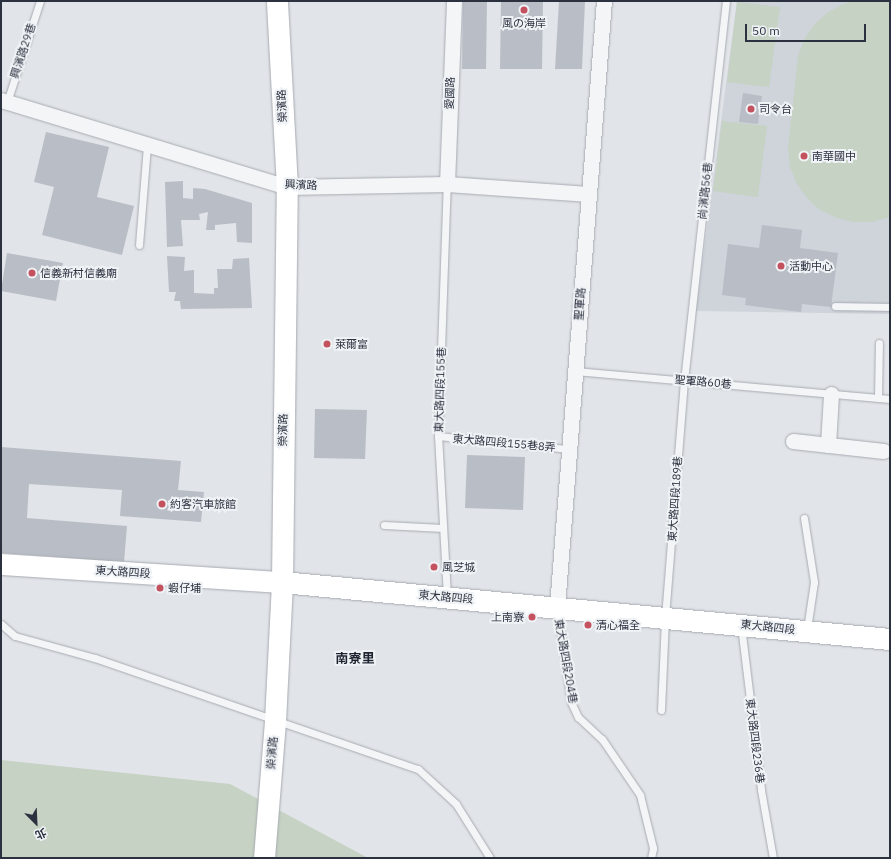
<!DOCTYPE html>
<meta charset="utf-8">
<style>
body{margin:0}
#map{position:relative;width:891px;height:859px;overflow:hidden;background:#e1e4e8;font-family:"IBM Plex Sans","Noto Sans TC","Noto Sans JP",sans-serif}
div>[style]{position:absolute}
[style*='--x']{left:calc(var(--x)*1px);top:calc(var(--y)*1px);width:calc(var(--w)*1px);rotate:calc(var(--a)*1deg)}
.built>*{inset:0;background:#cfd3da}
.green>*{inset:0;background:#c6d2c3}
.building>*{inset:0;background:#b9bdc5}
.roads{filter:drop-shadow(0 0 1px #a7abb2) drop-shadow(0 0 1px #a7abb2)}
.lane>*{height:7px;margin:-3.5px;padding:0 3.5px;transform-origin:3.5px;border-radius:3.5px;background:#f3f5f7}
.street>*{height:15px;margin:-7.5px;padding:0 7.5px;transform-origin:7.5px;border-radius:7.5px;background:#f3f5f7}
.secondary>*{height:21px;margin:-10.5px;padding:0 10.5px;transform-origin:10.5px;border-radius:10.5px;background:#fff}
.dots>*{width:11px;height:11px;translate:-50% -50%;box-sizing:border-box;border:2px solid #f0f3f6;border-radius:50%}
span{translate:-50% -50%;white-space:nowrap;text-align:center;line-height:1.15;-webkit-text-stroke:4px #f0f3f6;paint-order:stroke}
.poi-label{font-size:11px;color:#2b313f}
.left{translate:0 -50%;text-align:left}
.right{translate:-100% -50%;text-align:right}
.street-label{font-size:11px;color:#2b313f}
.quarter-label{font-size:13px;color:#1d2330;font-weight:700}
.frame{position:absolute;inset:0;border:2px solid #2b313f;pointer-events:none}
.north{position:absolute;left:16px;top:803px;width:40px;height:40px;-webkit-text-stroke:3px #f0f3f6;paint-order:stroke;rotate:156deg;font-size:11px;font-weight:700;line-height:16px;text-align:center;color:#2b313f}
.north::after{content:'';display:block;margin:auto;width:14px;height:18px;background:#2b313f;clip-path:polygon(50% 0,100% 100%,50% 72%,0 100%)}
.scale{position:absolute;left:745px;top:24px;width:121px;height:18px;box-sizing:border-box;border:2px solid #2b313f;border-top:0;padding-left:5px;font-size:12px;line-height:14px;white-space:nowrap;color:#2b313f;-webkit-text-stroke:3px #f0f3f6;paint-order:stroke}
</style>
<div id="map">
<div class="built">
<div style="clip-path:polygon(737px 1px,890px 1px,890px 314px,696px 311px)"></div>
</div>
<div class="green">
<div style="clip-path:polygon(855px 1px,890px 2px,890px 217px,872px 222px,854px 222px,837px 218px,820px 210px,807px 198px,797px 184px,790px 167px,788px 149px,798px 56px,804px 40px,814px 25px,827px 13px,843px 4px)"></div>
<div style="clip-path:polygon(737px 2px,780px 7px,769px 87px,727px 82px)"></div>
<div style="clip-path:polygon(722px 121px,767px 126px,758px 197px,713px 191px)"></div>
<div style="clip-path:polygon(1px 760px,230px 784px,368px 858px,1px 858px)"></div>
</div>
<div class="building">
<div style="clip-path:polygon(463px 1px,487px 1px,486px 69px,462px 69px)"></div>
<div style="clip-path:polygon(501px 1px,543px 1px,542px 69px,500px 69px)"></div>
<div style="clip-path:polygon(559px 1px,585px 1px,582px 69px,555px 69px)"></div>
<div style="clip-path:polygon(743px 93px,762px 96px,758px 124px,739px 122px)"></div>
<div style="clip-path:polygon(46px 132px,109px 147px,97px 197px,134px 206px,122px 255px,42px 235px,54px 187px,34px 182px)"></div>
<div style="clip-path:polygon(183px 181px,183px 198px,193px 199px,193px 188px,205px 189px,252px 203px,252px 243px,237px 242px,236px 223px,215px 225px,215px 230px,206px 230px,208px 212px,199px 214px,200px 220px,181px 220px,183px 246px,167px 247px,165px 182px)"></div>
<div style="clip-path:polygon(762px 225px,802px 230px,800px 248px,838px 253px,831px 307px,802px 304px,801px 312px,745px 305px,746px 298px,722px 295px,728px 244px,759px 248px)"></div>
<div style="clip-path:polygon(7px 253px,63px 263px,56px 301px,1px 291px)"></div>
<div style="clip-path:polygon(167px 256px,185px 257px,184px 271px,194px 270px,194px 293px,214px 294px,214px 288px,218px 288px,217px 269px,232px 269px,233px 259px,249px 258px,252px 308px,181px 309px,180px 301px,174px 301px,176px 292px,169px 292px)"></div>
<div style="clip-path:polygon(315px 409px,367px 410px,365px 459px,314px 458px)"></div>
<div style="clip-path:polygon(1px 447px,181px 461px,178px 490px,204px 492px,201px 522px,120px 516px,122px 490px,29px 484px,27px 518px,127px 526px,124px 562px,1px 553px)"></div>
<div style="clip-path:polygon(467px 455px,525px 457px,523px 510px,465px 508px)"></div>
</div>
<div class="roads">
<div class="lane">
<div style="--x:7;--y:102;--w:106;--a:-71.9"></div>
<div style="--x:139;--y:245;--w:100;--a:-85.4"></div>
<div style="--x:835;--y:306;--w:55;--a:1"></div>
<div style="--x:575;--y:371;--w:316;--a:5.1"></div>
<div style="--x:878;--y:398;--w:55;--a:-89"></div>
<div style="--x:438;--y:436;--w:132;--a:5.7"></div>
<div style="--x:804;--y:518;--w:65;--a:81.1"></div>
<div style="--x:814;--y:582;--w:48;--a:98.5"></div>
<div style="--x:384;--y:525;--w:59;--a:2.9"></div>
<div style="--x:447;--y:596;--w:160;--a:-93.2"></div>
<div style="--x:438;--y:436;--w:252;--a:-88"></div>
<div style="--x:557;--y:609;--w:94;--a:81.4"></div>
<div style="--x:571;--y:702;--w:17;--a:65"></div>
<div style="--x:578;--y:717;--w:33;--a:43"></div>
<div style="--x:602;--y:739;--w:68;--a:55.8"></div>
<div style="--x:640;--y:795;--w:55;--a:76.2"></div>
<div style="--x:653;--y:848;--w:10;--a:101"></div>
<div style="--x:1;--y:624;--w:18;--a:41"></div>
<div style="--x:15;--y:636;--w:83;--a:15.4"></div>
<div style="--x:95;--y:658;--w:342;--a:19"></div>
<div style="--x:418;--y:769;--w:52;--a:42.6"></div>
<div style="--x:456;--y:804;--w:64;--a:57.8"></div>
<div style="--x:741;--y:626;--w:165;--a:83"></div>
<div style="--x:761;--y:790;--w:69;--a:80"></div>
<div style="--x:661;--y:710;--w:93;--a:-87.5"></div>
<div style="--x:665;--y:617;--w:237;--a:-85.4"></div>
<div style="--x:684;--y:381;--w:382;--a:-83.7"></div>
</div>
<div class="street">
<div style="--x:1;--y:100;--w:299;--a:16.9"></div>
<div style="--x:287;--y:187;--w:160;--a:-1.1"></div>
<div style="--x:447;--y:184;--w:142;--a:4"></div>
<div style="--x:447;--y:184;--w:183;--a:-87.8"></div>
<div style="--x:793;--y:441;--w:91;--a:6.3"></div>
<div style="--x:828;--y:445;--w:51;--a:-86.6"></div>
<div style="--x:557;--y:607;--w:608;--a:-85.57"></div>
</div>
<div class="secondary">
<div style="--x:1;--y:564;--w:282;--a:3.7"></div>
<div style="--x:282;--y:582;--w:611;--a:5.36"></div>
<div style="--x:264;--y:858;--w:137;--a:-85.4"></div>
<div style="--x:275;--y:721;--w:139;--a:-87.1"></div>
<div style="--x:282;--y:582;--w:395;--a:-89.3"></div>
<div style="--x:287;--y:187;--w:186;--a:-93.1"></div>
</div>
</div>
<div class="dots">
<div style="left:524px;top:10px;background:#c3515e"></div>
<div style="left:751px;top:109px;background:#c3515e"></div>
<div style="left:804px;top:156px;background:#c3515e"></div>
<div style="left:781px;top:266px;background:#c3515e"></div>
<div style="left:32px;top:273px;background:#c3515e"></div>
<div style="left:327px;top:344px;background:#c3515e"></div>
<div style="left:162px;top:504px;background:#c3515e"></div>
<div style="left:434px;top:567px;background:#c3515e"></div>
<div style="left:160px;top:588px;background:#c3515e"></div>
<div style="left:532px;top:617px;background:#c3515e"></div>
<div style="left:588px;top:625px;background:#c3515e"></div>
</div>
<div class="poi-label">
<span style="left:524px;top:23px">風の海岸</span>
<span class="left" style="left:759px;top:109px">司令台</span>
<span class="left" style="left:812px;top:156px">南華國中</span>
<span class="left" style="left:789px;top:266px">活動中心</span>
<span class="left" style="left:40px;top:273px">信義新村信義廟</span>
<span class="left" style="left:335px;top:344px">萊爾富</span>
<span class="left" style="left:170px;top:504px">約客汽車旅館</span>
<span class="left" style="left:442px;top:567px">風芝城</span>
<span class="left" style="left:168px;top:588px">蝦仔埔</span>
<span class="right" style="left:524px;top:617px">上南寮</span>
<span class="left" style="left:596px;top:625px">清心福全</span>
</div>
<div class="street-label">
<span style="left:23px;top:51px;rotate:-72deg">興濱路29巷</span>
<span style="left:450px;top:93px;rotate:-88deg">愛國路</span>
<span style="left:282px;top:106px;rotate:-93deg">榮濱路</span>
<span style="left:301px;top:185px;rotate:2deg">興濱路</span>
<span style="left:705px;top:191px;rotate:-84deg">尚濱路56巷</span>
<span style="left:580px;top:304px;rotate:-86deg">聖軍路</span>
<span style="left:703px;top:382px;rotate:5deg">聖軍路60巷</span>
<span style="left:440px;top:390px;rotate:-88deg">東大路四段155巷</span>
<span style="left:283px;top:430px;rotate:-89deg">榮濱路</span>
<span style="left:504px;top:443px;rotate:5deg">東大路四段155巷8弄</span>
<span style="left:675px;top:499px;rotate:-86deg">東大路四段189巷</span>
<span style="left:123px;top:572px;rotate:4deg">東大路四段</span>
<span style="left:446px;top:597px;rotate:5deg">東大路四段</span>
<span style="left:768px;top:627px;rotate:6deg">東大路四段</span>
<span style="left:566px;top:661px;rotate:80deg">東大路四段204巷</span>
<span style="left:755px;top:741px;rotate:83deg">東大路四段236巷</span>
<span style="left:272px;top:753px;rotate:-85deg">榮濱路</span>
</div>
<div class="quarter-label">
<span style="left:355px;top:659px">南寮里</span>
</div>
<div class="frame"></div>
<div class="north">北</div>
<div class="scale">50 m</div>
</div>
